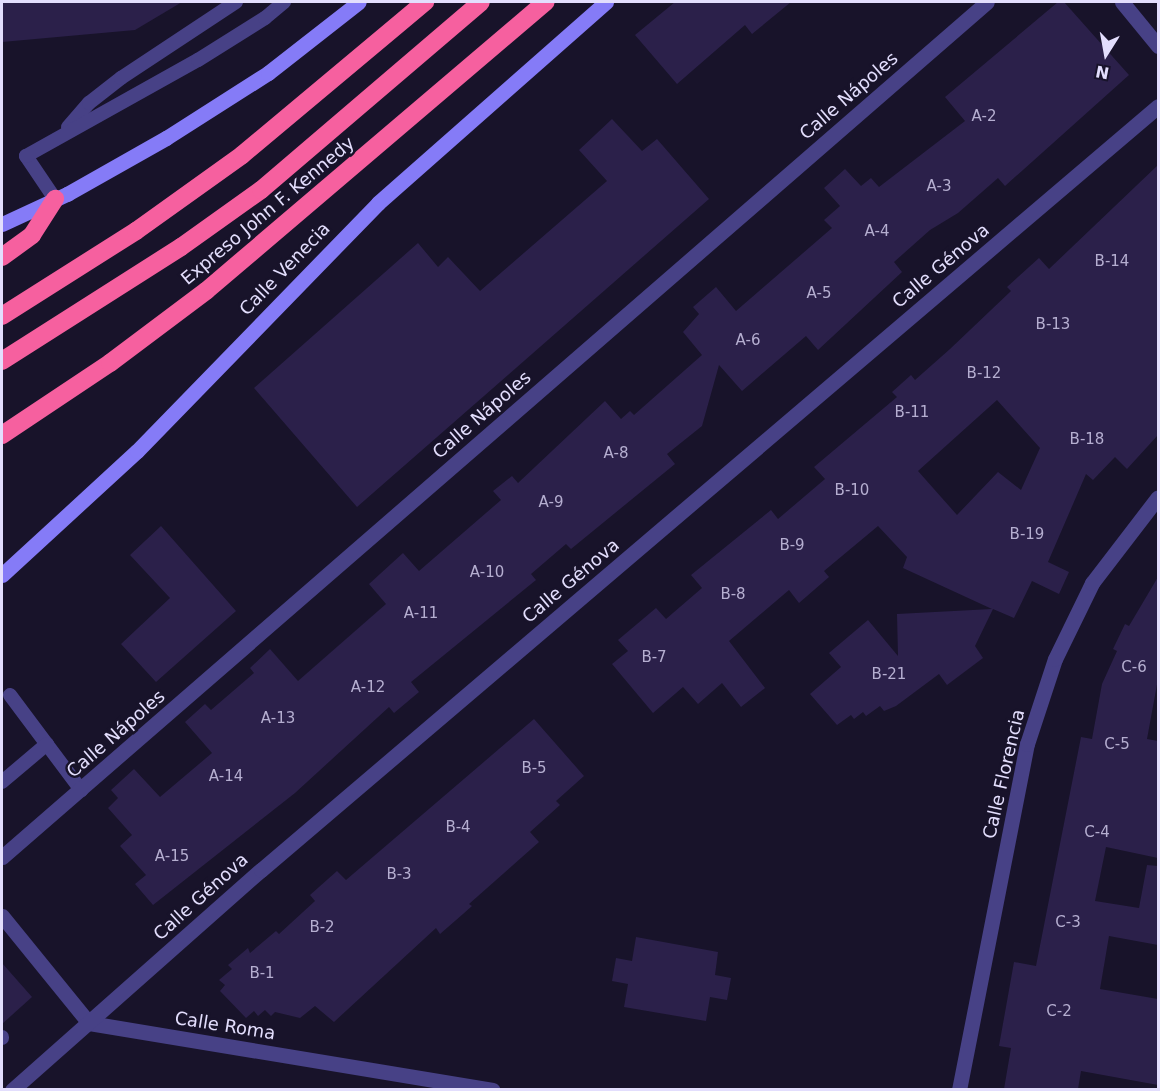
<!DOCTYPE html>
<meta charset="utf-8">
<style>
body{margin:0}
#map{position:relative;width:1160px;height:1091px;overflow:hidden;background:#18132a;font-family:"DejaVu Sans",sans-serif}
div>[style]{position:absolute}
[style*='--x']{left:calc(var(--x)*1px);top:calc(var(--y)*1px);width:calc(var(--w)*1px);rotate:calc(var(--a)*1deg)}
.building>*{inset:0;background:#2b204a}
.lane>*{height:14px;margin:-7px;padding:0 7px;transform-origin:7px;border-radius:7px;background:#474186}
.street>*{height:15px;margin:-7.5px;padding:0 7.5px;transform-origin:7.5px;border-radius:7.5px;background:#474186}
.secondary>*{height:15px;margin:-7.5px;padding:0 7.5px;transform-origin:7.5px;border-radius:7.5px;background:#857bf7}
.highway>*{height:18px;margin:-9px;padding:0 9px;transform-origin:9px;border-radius:9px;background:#f6609f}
span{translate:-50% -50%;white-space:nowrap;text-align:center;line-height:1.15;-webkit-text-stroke:5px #18132a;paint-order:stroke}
.number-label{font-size:15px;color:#b5aed0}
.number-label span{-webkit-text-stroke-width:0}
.street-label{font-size:18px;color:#e3defd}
.frame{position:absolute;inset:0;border:3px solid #e3defd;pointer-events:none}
.north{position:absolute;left:1076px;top:24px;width:60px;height:60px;-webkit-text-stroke:4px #18132a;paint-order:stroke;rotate:191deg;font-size:16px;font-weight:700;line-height:24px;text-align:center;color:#e3defd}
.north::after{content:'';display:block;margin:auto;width:21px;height:27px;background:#e3defd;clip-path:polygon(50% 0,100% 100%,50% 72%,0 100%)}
</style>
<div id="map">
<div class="building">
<div style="clip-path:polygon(2px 2px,182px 2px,135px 30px,2px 42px)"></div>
<div style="clip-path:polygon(675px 2px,791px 2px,752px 34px,745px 25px,677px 84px,635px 35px)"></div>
<div style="clip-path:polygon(1058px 2px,1064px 2px,1129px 75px,1005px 186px,998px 178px,958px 213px,930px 230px,894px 262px,902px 272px,818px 350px,806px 336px,742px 391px,719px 365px,702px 426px,667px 454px,675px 464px,571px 549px,566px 544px,531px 574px,536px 580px,411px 682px,419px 692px,394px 713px,389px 707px,295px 793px,153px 905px,135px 884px,146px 875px,120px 846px,132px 835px,108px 808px,118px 798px,111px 790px,134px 769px,160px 797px,212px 753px,185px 722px,205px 704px,211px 710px,254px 673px,250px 668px,270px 649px,298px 681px,386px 604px,369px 584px,403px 553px,419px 571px,501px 500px,493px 491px,512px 476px,518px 483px,605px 401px,621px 419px,630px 411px,634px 415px,702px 355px,683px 332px,699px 314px,693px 307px,716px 287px,736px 311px,832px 228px,824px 220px,840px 206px,824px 188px,845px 169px,861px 186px,871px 178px,879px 187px,965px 121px,945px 97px)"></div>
<div style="clip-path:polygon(612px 119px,642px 151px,657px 139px,709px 199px,357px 507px,254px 388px,418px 243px,438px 267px,448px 257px,480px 291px,607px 181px,579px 150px)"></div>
<div style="clip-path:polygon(evenodd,1158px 165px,1158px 435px,1127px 469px,1115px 457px,1093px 480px,1086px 474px,1048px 562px,1069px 572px,1059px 594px,1032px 581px,1014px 618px,993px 609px,975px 646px,983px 658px,947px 685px,939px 674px,896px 706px,884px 711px,880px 706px,866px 716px,863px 712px,854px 719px,851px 715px,837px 725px,810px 694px,841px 667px,829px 653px,868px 620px,898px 656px,897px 614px,992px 609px,903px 568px,907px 557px,878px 526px,824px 571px,829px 577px,799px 603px,789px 590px,729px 641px,765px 688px,741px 707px,722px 683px,698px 704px,683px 687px,653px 713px,612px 664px,628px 651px,618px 640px,656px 608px,666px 619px,702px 588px,691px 575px,771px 510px,778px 519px,825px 479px,814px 467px,897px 397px,892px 392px,911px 375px,915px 380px,950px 349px,1011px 291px,1007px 287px,1039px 258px,1049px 269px,1158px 165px,997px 400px,1040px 448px,1021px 490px,998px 472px,957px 515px,918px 471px,997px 400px)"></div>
<div style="clip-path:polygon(161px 526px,236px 611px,156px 682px,121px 644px,170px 598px,130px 555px)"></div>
<div style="clip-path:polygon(1158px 577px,1158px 679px,1147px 739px,1158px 741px,1158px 858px,1106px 847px,1095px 901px,1139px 908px,1147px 865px,1158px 866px,1158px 945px,1109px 936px,1100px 989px,1158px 999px,1158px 1085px,1081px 1071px,1078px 1089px,1004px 1089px,1011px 1048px,999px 1046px,1014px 962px,1036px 966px,1081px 737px,1092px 739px,1102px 684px,1117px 651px,1113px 649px,1125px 624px,1129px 626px)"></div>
<div style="clip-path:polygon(534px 719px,584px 776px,556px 801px,560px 805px,530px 832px,539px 842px,469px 904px,472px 906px,463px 914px,440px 934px,436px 928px,334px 1022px,315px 1006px,300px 1018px,275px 1012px,271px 1016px,265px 1010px,258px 1016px,254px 1011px,246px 1018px,220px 991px,225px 985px,219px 980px,232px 969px,228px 965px,248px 948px,250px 953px,276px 931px,279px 934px,315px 901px,310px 895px,337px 871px,346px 880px)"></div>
<div style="clip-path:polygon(636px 937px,718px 952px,715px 975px,731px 978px,727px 1000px,710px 997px,706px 1021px,624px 1007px,628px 984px,612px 981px,616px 958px,632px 961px)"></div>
<div style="clip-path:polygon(2px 963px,32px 997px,2px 1024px)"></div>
</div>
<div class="lane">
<div style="--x:68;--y:127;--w:32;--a:-49"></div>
<div style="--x:89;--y:103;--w:41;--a:-38"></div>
<div style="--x:121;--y:78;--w:138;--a:-33.5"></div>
<div style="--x:55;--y:199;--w:52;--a:-124"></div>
<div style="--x:26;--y:156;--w:197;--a:-29.2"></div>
<div style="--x:198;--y:60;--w:79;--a:-32.1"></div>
<div style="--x:265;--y:18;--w:25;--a:-40"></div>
<div style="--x:10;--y:695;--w:119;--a:53.2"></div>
<div style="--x:2;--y:782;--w:59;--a:-40.2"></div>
<div style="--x:2;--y:1038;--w:1;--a:-90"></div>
</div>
<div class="street">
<div style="--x:1122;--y:2;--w:57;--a:50.7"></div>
<div style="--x:2;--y:857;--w:1304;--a:-40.96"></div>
<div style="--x:2;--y:916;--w:138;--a:50.9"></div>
<div style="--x:89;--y:1023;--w:409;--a:9.4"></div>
<div style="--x:12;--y:1090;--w:332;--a:-41.5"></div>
<div style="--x:261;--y:870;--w:1178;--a:-40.42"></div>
<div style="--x:959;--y:1090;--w:353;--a:-78.9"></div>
<div style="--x:1027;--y:744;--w:89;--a:-71.8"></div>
<div style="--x:1055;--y:659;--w:85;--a:-64"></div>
<div style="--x:1092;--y:583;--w:108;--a:-52.5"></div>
</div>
<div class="secondary">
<div style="--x:2;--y:224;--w:72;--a:-24.8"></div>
<div style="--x:67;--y:194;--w:114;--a:-29.5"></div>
<div style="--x:166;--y:138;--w:121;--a:-32.5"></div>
<div style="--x:268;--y:73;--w:115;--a:-38"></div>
<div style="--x:2;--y:575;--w:183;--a:-42.6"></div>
<div style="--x:137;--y:451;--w:346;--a:-45.8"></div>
<div style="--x:378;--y:203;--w:304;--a:-41.4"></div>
</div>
<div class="highway">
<div style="--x:2;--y:257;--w:37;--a:-36"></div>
<div style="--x:32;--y:235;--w:43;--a:-57.4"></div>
<div style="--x:2;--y:316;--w:159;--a:-32.4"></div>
<div style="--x:136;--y:231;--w:130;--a:-35.6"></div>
<div style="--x:242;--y:155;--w:239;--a:-39.9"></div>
<div style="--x:2;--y:361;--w:212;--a:-32.5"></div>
<div style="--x:181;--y:247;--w:98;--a:-35.5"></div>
<div style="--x:261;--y:190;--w:289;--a:-40.5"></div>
<div style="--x:2;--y:435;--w:130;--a:-33.7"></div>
<div style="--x:110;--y:363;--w:120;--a:-36.9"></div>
<div style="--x:206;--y:291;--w:446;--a:-40.4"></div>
</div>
<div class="number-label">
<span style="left:984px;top:117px">A-2</span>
<span style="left:939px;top:187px">A-3</span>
<span style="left:877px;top:232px">A-4</span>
<span style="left:1112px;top:262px">B-14</span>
<span style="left:819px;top:294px">A-5</span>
<span style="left:1053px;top:325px">B-13</span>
<span style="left:748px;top:341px">A-6</span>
<span style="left:984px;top:374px">B-12</span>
<span style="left:912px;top:413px">B-11</span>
<span style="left:1087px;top:440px">B-18</span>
<span style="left:616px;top:454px">A-8</span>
<span style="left:852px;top:491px">B-10</span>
<span style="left:551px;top:503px">A-9</span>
<span style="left:1027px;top:535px">B-19</span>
<span style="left:792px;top:546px">B-9</span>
<span style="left:487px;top:573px">A-10</span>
<span style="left:733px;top:595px">B-8</span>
<span style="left:421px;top:614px">A-11</span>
<span style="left:654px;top:658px">B-7</span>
<span style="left:1134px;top:668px">C-6</span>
<span style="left:889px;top:675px">B-21</span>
<span style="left:368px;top:688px">A-12</span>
<span style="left:278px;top:719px">A-13</span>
<span style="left:1117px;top:745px">C-5</span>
<span style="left:534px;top:769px">B-5</span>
<span style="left:226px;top:777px">A-14</span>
<span style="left:458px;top:828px">B-4</span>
<span style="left:1097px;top:833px">C-4</span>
<span style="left:172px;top:857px">A-15</span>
<span style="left:399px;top:875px">B-3</span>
<span style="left:1068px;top:923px">C-3</span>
<span style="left:322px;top:928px">B-2</span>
<span style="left:262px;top:974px">B-1</span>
<span style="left:1059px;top:1012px">C-2</span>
</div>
<div class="street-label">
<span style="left:849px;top:96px;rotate:-41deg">Calle Nápoles</span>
<span style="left:268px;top:211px;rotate:-40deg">Expreso John F. Kennedy</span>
<span style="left:941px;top:266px;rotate:-40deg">Calle Génova</span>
<span style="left:285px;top:269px;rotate:-46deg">Calle Venecia</span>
<span style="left:482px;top:415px;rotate:-41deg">Calle Nápoles</span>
<span style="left:571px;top:581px;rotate:-40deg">Calle Génova</span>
<span style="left:116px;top:734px;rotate:-41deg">Calle Nápoles</span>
<span style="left:1004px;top:774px;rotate:-77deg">Calle Florencia</span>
<span style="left:201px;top:897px;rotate:-42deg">Calle Génova</span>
<span style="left:225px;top:1026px;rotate:9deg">Calle Roma</span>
</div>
<div class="frame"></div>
<div class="north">N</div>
</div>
